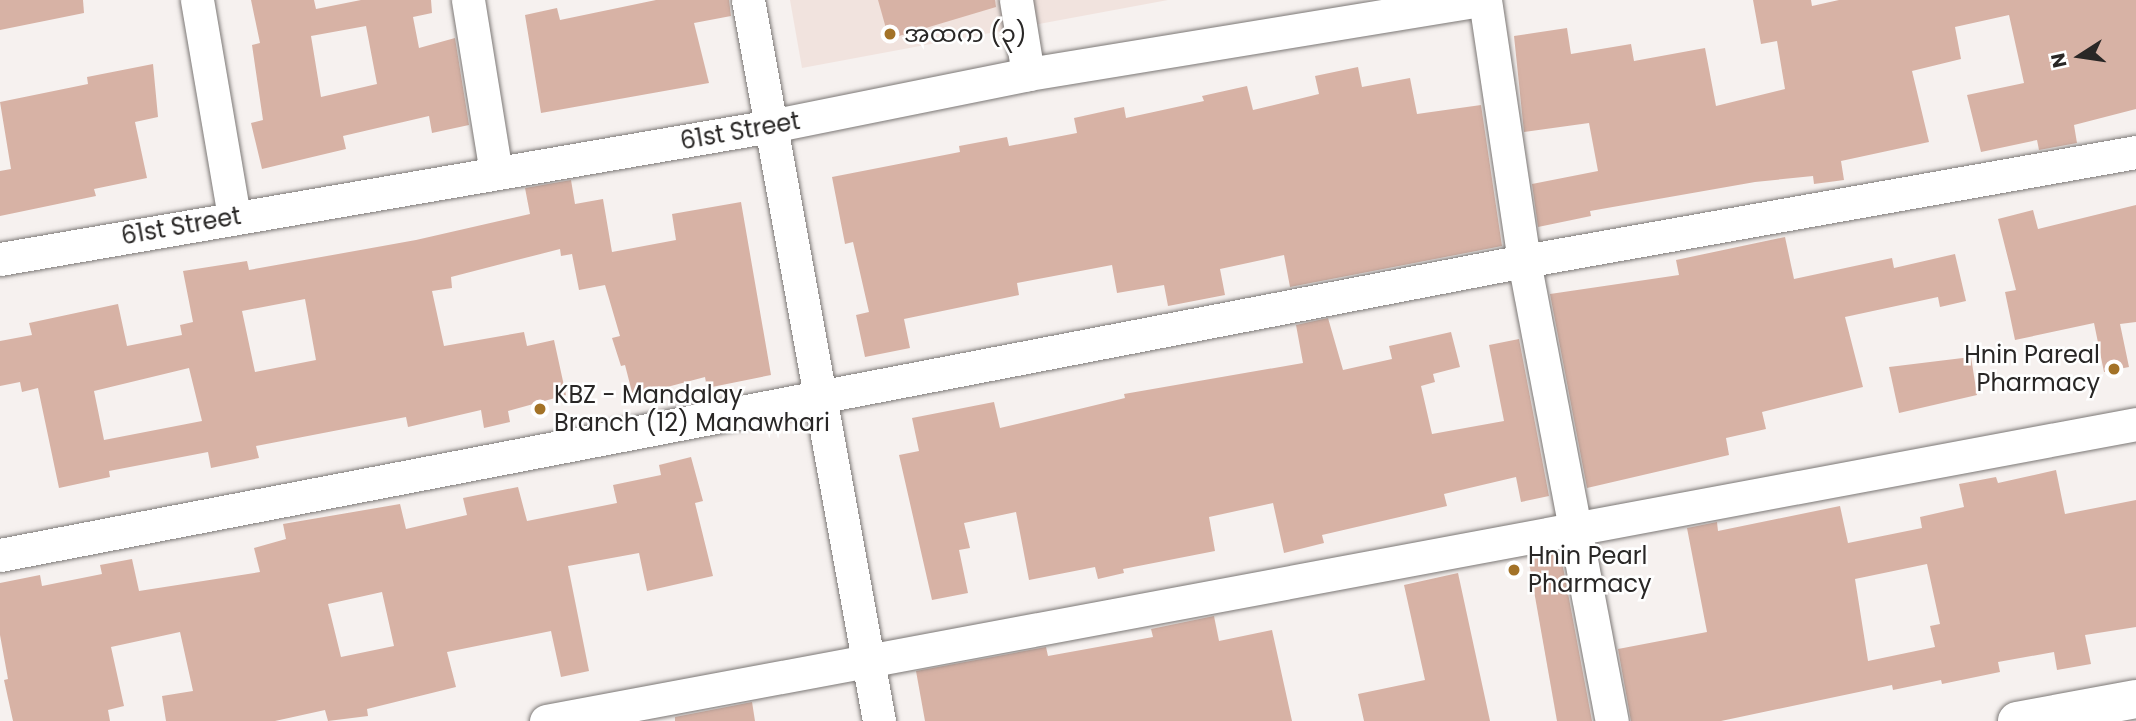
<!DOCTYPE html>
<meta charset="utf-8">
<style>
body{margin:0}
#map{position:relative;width:2136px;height:721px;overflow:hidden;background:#f6f1ef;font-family:Poppins,"Noto Sans Myanmar",sans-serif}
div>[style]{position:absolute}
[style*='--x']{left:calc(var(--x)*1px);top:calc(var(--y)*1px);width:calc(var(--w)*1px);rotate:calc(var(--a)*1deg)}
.built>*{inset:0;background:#f1e3de}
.building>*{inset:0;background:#d7b2a5}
.roads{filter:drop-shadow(0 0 2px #7c7876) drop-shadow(0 0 2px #7c7876)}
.minor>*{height:33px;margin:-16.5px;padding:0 16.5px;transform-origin:16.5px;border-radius:16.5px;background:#fff}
.major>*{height:38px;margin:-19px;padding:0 19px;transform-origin:19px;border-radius:19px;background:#fff}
.dots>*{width:19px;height:19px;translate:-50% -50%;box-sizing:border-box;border:4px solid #fff;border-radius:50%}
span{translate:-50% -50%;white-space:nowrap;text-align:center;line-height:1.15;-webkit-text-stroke:5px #fff;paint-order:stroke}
.poi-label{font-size:24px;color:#292726}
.left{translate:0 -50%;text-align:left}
.right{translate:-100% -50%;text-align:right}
.street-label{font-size:24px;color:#292726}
.north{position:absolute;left:2045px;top:21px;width:70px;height:70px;-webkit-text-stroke:5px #fff;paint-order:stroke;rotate:258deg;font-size:19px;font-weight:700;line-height:28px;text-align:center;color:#292726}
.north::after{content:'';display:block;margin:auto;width:24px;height:32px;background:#292726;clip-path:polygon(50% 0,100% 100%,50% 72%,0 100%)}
</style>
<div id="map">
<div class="built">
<div style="clip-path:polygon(790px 0,1168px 0,802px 68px)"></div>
</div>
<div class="building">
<div style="clip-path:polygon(0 0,83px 0,84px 13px,0 30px)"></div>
<div style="clip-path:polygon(evenodd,251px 0,314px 0,316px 9px,361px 0,431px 0,432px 13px,413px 17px,419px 48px,455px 38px,469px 125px,432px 133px,429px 116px,343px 136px,346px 149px,262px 169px,251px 123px,263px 120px,252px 45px,260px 43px,251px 0,366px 26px,377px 84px,321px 97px,311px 36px,366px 26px)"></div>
<div style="clip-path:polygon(656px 0,729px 0,731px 16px,694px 23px,709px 83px,541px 113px,525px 15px,557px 8px,560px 20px)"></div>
<div style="clip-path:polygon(878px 0,995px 0,996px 7px,889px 39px)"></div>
<div style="clip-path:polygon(1753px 0,1811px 0,1812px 6px,1839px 0,2136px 0,2136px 109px,2074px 125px,2077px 143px,2039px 150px,2037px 140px,1981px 152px,1967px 95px,2024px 83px,2009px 15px,1955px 27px,1961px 59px,1912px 71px,1929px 142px,1841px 161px,1844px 180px,1814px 184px,1813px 176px,1755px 182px,1590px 211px,1591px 216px,1538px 227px,1532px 184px,1598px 171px,1589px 123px,1524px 132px,1514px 36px,1567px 28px,1571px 54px,1631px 44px,1634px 61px,1705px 48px,1716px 106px,1785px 89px,1777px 41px,1761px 44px)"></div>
<div style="clip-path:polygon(153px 64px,158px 117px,135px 122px,147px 178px,94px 189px,96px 196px,0 216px,0 171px,11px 169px,0 102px,88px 84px,87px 77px)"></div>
<div style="clip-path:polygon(1358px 67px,1362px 87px,1410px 78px,1417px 114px,1481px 105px,1502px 246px,1290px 287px,1284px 255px,1220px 269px,1225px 295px,1168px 306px,1164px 285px,1117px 293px,1112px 265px,1017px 283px,1019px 295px,904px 319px,910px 348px,865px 357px,856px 315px,869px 312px,853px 242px,845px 244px,832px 177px,960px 152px,959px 146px,1007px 137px,1009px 146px,1077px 133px,1074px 118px,1124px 107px,1126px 118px,1204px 101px,1202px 96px,1247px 86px,1253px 110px,1319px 94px,1315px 76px)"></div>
<div style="clip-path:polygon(evenodd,571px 180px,575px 204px,603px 199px,612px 252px,676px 240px,672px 214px,741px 202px,771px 375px,707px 388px,705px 377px,633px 396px,625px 365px,621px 366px,612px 338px,620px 336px,605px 285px,579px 290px,572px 254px,561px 256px,560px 249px,451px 277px,452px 288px,432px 291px,444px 346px,524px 332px,527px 346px,554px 340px,566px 395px,508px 411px,510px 422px,484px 428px,481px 410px,408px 427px,406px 417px,256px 446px,259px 458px,211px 468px,208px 452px,109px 471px,110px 477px,59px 488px,38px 388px,22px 392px,20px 382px,0 386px,0 341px,32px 335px,29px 323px,118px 304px,127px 346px,182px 335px,180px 325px,193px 322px,183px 271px,247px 261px,249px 270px,416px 240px,530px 214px,525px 188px,571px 180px,305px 299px,316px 360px,255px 372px,242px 311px,305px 299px,571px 180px,189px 368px,202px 421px,104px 440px,94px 391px,189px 368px)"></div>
<div style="clip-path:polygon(2136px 205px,2136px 322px,2120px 324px,2129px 367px,2104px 372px,2094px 323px,2015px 340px,2005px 292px,2016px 290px,1998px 219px,2033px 210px,2038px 229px)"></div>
<div style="clip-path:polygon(1785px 237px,1794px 279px,1892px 258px,1894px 268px,1955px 254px,1966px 301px,1940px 307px,1938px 297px,1845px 317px,1863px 387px,1762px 412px,1766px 429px,1726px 438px,1729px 455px,1587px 488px,1550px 294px,1679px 275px,1676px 260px)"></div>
<div style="clip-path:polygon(1328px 318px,1343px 370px,1392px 359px,1389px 346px,1451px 332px,1460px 367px,1433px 374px,1435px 382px,1421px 386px,1432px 434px,1504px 421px,1489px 345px,1519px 339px,1549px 496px,1521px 502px,1516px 477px,1444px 494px,1447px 506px,1322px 535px,1324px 543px,1284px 553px,1273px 503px,1209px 517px,1215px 551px,1123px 569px,1124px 573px,1098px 579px,1095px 567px,1029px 580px,1016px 512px,964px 523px,970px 548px,959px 550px,968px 593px,932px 600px,899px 455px,919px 451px,912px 418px,994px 402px,1000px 428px,1125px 398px,1124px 394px,1303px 363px,1296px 325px)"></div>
<div style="clip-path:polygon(1971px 357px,1977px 395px,1899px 413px,1889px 367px)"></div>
<div style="clip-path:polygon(evenodd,691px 457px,703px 501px,695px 503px,713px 576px,647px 591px,639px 553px,568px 566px,589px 671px,561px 677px,551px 631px,447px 652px,456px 687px,367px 709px,368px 716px,328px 721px,325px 710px,275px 721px,166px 721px,162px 696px,193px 691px,180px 632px,111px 647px,124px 706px,108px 710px,110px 721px,13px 721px,4px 680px,8px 679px,0 635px,0 583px,40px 575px,42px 586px,102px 574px,100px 565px,132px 559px,139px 591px,260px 572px,254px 548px,286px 539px,283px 524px,400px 504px,406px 529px,467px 515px,463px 498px,518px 487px,527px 521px,617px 503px,613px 485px,661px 475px,659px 465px,691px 457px,382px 592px,394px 646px,341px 657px,328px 604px,382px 592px)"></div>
<div style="clip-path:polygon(evenodd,2056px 470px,2065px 514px,2136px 500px,2136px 627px,2085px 635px,2091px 664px,2057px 670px,2054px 652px,1998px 662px,2000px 672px,1942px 684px,1941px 680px,1893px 690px,1892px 685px,1721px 721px,1631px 721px,1618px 649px,1707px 632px,1687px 528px,1717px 522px,1718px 531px,1840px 506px,1848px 543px,1922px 528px,1920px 517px,1964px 507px,1959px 484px,1996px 477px,1998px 483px,2056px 470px,1927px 564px,1940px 624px,1930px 626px,1935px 647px,1868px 661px,1855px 579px,1927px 564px)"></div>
<div style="clip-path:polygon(1560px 551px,1592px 721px,1557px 721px,1528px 557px)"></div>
<div style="clip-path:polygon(1458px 573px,1490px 721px,1364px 721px,1358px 694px,1425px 680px,1404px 585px)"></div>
<div style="clip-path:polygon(1214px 616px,1219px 641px,1272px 630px,1292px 721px,925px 721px,916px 671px,1046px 647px,1048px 656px,1153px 637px,1151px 629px)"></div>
<div style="clip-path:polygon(752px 702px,755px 721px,675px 721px,675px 717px)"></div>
</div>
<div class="roads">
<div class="minor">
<div style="--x:197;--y:0;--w:219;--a:80.3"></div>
<div style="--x:468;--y:0;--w:175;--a:80.8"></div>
<div style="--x:748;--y:0;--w:733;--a:79.7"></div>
<div style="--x:1016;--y:0;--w:75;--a:80.8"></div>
<div style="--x:1485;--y:0;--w:264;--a:81.5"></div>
<div style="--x:1524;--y:261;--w:468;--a:79.2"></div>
<div style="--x:0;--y:259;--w:782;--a:-9.79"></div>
<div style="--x:771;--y:126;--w:262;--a:-11.4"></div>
<div style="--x:1028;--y:74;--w:456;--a:-9.3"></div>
<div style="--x:0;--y:555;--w:1552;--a:-10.92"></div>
<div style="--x:1524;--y:261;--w:622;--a:-10.1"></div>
<div style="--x:546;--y:721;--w:1618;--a:-10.58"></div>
</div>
<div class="major">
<div style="--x:2017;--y:721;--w:121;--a:-10.5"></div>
</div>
</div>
<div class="dots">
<div style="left:890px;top:34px;background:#a37227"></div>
<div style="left:2114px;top:369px;background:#a37227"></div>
<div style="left:540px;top:409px;background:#a37227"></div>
<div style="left:1514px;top:570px;background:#a37227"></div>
</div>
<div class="poi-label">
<span class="left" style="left:904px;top:34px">အထက (၃)</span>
<span class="right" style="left:2100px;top:369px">Hnin Pareal<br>Pharmacy</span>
<span class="left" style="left:554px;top:409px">KBZ - Mandalay<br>Branch (12) Manawhari</span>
<span class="left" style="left:1528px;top:570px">Hnin Pearl<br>Pharmacy</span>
</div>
<div class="street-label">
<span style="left:740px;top:131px;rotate:-10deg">61st Street</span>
<span style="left:181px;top:226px;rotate:-10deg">61st Street</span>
</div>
<div class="north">N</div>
</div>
